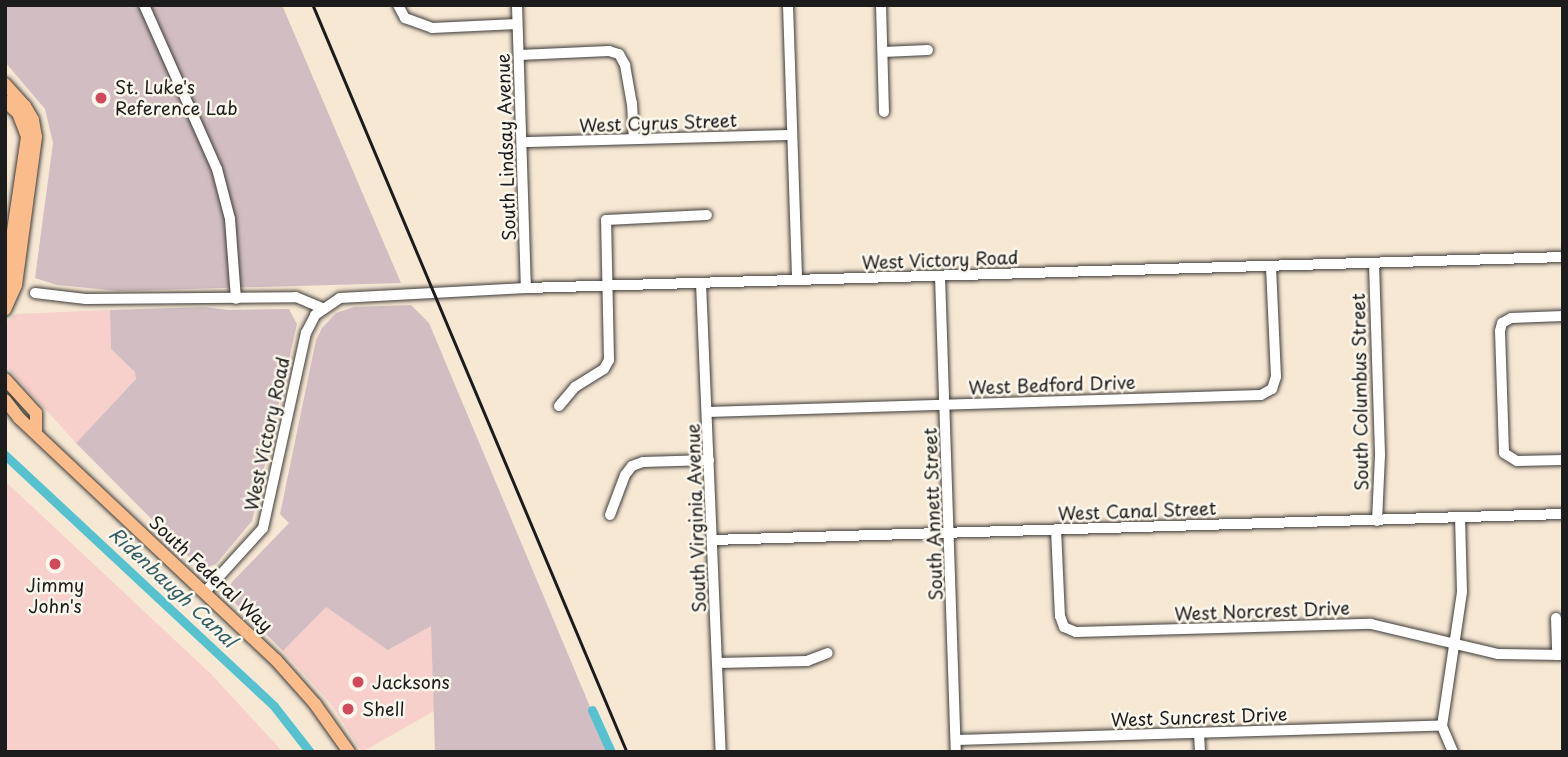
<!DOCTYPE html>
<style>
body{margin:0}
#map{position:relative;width:1568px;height:757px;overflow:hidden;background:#f7e8d4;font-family:"Playpen Sans",sans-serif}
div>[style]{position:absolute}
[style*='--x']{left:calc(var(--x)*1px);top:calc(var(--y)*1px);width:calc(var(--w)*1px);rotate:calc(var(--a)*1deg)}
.built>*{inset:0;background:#f7d0cb}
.industrial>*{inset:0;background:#d2bec2}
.canal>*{height:9px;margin:-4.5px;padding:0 4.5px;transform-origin:4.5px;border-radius:4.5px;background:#56c2d0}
.roads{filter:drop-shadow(0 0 2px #3d3b38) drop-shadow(0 0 2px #3d3b38)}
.minor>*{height:10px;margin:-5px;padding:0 5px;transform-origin:5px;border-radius:5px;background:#fff}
.major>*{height:12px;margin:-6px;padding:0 6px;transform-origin:6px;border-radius:6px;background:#fabc8b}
.rail>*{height:2.5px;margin:-1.25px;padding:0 1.25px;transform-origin:1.25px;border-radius:1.25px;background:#1c1c1c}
.dots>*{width:19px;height:19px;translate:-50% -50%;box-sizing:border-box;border:4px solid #fbf7ec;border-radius:50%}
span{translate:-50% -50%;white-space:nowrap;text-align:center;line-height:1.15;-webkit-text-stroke:5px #fbf7ec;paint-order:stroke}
.poi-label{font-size:18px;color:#1c1c1c}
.left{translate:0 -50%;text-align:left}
.street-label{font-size:18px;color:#1c1c1c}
.water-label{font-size:19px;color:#335e64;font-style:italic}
.frame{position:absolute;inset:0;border:7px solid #1c1c1c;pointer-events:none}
</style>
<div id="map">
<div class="built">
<div style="clip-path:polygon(110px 310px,111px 349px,136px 372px,136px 379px,76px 443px,5px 365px,5px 324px,15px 314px)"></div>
<div style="clip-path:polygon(5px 481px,211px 674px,283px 752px,5px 752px)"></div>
<div style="clip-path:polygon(326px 606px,388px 650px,431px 625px,434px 711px,362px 752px,331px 704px,283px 651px)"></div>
</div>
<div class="industrial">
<div style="clip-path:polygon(5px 5px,282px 5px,401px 283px,119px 291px,57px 285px,35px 278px,53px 143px,45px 109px,5px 62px)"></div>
<div style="clip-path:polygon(411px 305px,429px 323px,609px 752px,435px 752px,431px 626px,388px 650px,326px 607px,283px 651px,232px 600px,229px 588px,232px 582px,289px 523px,280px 514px,316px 340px,322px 328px,336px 313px,354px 307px)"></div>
<div style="clip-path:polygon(205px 307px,228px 310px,289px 309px,297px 324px,252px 521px,216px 564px,205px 568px,196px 564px,76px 443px,136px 379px,135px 372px,111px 349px,110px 310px)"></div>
</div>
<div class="canal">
<div style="--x:5;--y:455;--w:368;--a:43"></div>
<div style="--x:274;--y:706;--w:58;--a:52"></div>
<div style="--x:592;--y:710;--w:46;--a:65.7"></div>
</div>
<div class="roads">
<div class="minor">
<div style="--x:144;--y:5;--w:180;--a:66"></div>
<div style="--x:217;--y:169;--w:52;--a:75.4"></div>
<div style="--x:230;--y:219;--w:80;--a:85.7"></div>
<div style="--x:398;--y:5;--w:15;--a:62"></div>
<div style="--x:405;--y:18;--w:29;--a:20"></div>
<div style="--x:432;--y:28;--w:85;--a:-2.7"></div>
<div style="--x:517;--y:5;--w:283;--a:88.2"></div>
<div style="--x:788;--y:5;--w:275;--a:88.1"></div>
<div style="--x:881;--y:5;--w:107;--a:88.4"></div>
<div style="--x:883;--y:52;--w:45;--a:-2.5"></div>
<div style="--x:519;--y:55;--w:90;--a:-2.5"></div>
<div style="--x:609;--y:51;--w:10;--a:17"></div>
<div style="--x:619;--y:54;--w:13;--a:61"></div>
<div style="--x:625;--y:65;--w:39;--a:80"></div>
<div style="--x:632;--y:103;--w:36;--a:87"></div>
<div style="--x:524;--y:142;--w:268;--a:-1.5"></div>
<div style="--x:1374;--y:263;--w:192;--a:88.2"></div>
<div style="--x:1380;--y:455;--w:66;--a:92.6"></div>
<div style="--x:940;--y:276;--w:476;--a:88.1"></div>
<div style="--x:701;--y:283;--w:469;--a:87.6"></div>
<div style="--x:35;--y:293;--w:51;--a:6.7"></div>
<div style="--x:86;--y:299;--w:210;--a:-0.5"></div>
<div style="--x:296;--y:297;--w:28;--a:23"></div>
<div style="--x:1563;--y:316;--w:52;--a:177.8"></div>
<div style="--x:1511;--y:318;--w:10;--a:151"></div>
<div style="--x:1502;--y:323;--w:8;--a:104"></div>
<div style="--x:1500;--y:331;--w:122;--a:88.1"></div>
<div style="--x:1504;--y:453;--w:15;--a:32"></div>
<div style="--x:1517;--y:461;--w:46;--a:-1.2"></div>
<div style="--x:559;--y:406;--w:25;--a:-50"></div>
<div style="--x:575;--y:387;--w:34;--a:-32"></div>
<div style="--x:604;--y:369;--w:10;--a:-61"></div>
<div style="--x:609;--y:360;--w:140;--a:-91.2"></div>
<div style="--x:606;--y:220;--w:101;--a:-2.8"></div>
<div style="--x:707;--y:412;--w:554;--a:-1.76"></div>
<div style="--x:1261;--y:395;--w:13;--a:-29"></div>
<div style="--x:1272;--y:389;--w:13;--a:-72"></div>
<div style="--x:1276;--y:377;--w:111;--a:-92.6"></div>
<div style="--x:610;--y:515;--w:43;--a:-69.4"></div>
<div style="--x:625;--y:475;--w:11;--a:-52"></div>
<div style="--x:632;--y:466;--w:12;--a:-20"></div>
<div style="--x:643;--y:462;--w:66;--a:-1.7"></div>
<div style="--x:1056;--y:529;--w:87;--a:87.4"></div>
<div style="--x:1060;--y:616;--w:12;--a:70"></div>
<div style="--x:1064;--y:627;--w:13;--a:23"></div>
<div style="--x:1076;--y:632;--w:295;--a:-1.6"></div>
<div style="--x:1371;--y:624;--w:130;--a:13.3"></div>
<div style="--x:1498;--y:654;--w:65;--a:0.9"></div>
<div style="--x:712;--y:540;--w:851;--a:-1.75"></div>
<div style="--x:205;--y:592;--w:86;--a:-47.8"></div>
<div style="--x:263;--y:528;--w:200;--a:-77.6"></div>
<div style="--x:306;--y:333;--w:20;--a:-63"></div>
<div style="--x:315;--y:315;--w:30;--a:-34"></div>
<div style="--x:340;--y:298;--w:186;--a:-3.1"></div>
<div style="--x:526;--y:288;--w:1037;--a:-1.71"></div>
<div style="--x:1556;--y:618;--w:37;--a:88"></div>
<div style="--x:718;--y:663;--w:89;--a:-1.3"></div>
<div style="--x:807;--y:661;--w:22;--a:-21"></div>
<div style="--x:1199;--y:733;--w:19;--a:87"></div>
<div style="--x:956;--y:740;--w:486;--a:-1.7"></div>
<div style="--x:1453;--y:752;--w:28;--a:-113"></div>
<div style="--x:1442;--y:726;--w:135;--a:-81.5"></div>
<div style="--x:1462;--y:592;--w:75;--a:-91.5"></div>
</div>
<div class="major">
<div style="--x:5;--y:84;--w:30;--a:48"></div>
<div style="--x:25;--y:106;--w:16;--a:60"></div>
<div style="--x:33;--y:120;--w:17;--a:80"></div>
<div style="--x:36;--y:137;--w:149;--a:97.7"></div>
<div style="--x:16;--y:285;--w:27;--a:114"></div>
<div style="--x:5;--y:101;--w:18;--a:43"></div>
<div style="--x:18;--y:113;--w:26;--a:69"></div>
<div style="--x:27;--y:137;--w:150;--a:98.5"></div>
<div style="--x:5;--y:379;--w:46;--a:47.6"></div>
<div style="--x:36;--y:413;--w:18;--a:90"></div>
<div style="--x:5;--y:400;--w:23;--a:52"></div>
<div style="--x:19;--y:418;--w:353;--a:43.3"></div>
<div style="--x:276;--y:660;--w:59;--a:48.4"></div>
<div style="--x:315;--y:704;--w:59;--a:54.7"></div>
</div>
</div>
<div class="rail">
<div style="--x:313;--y:5;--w:810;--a:67.2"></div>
</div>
<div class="dots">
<div style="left:101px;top:98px;background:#d1495b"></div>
<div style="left:55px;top:564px;background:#d1495b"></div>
<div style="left:358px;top:682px;background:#d1495b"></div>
<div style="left:348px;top:709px;background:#d1495b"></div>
</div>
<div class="poi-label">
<span class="left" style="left:115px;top:98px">St. Luke's<br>Reference Lab</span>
<span style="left:55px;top:596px">Jimmy<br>John's</span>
<span class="left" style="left:372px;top:682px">Jacksons</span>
<span class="left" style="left:362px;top:709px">Shell</span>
</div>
<div class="street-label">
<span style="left:658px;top:123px;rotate:-2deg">West Cyrus Street</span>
<span style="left:506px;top:147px;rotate:-92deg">South Lindsay Avenue</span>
<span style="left:940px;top:260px;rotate:-2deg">West Victory Road</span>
<span style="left:1052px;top:385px;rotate:-2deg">West Bedford Drive</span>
<span style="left:1360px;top:392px;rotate:-91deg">South Columbus Street</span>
<span style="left:267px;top:434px;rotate:-78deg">West Victory Road</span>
<span style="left:1137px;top:511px;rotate:-2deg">West Canal Street</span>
<span style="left:933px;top:514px;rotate:-92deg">South Annett Street</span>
<span style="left:696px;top:518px;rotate:-92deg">South Virginia Avenue</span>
<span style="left:211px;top:574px;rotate:43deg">South Federal Way</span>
<span style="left:1262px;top:611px;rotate:-2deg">West Norcrest Drive</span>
<span style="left:1199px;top:717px;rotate:-2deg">West Suncrest Drive</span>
</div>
<div class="water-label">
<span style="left:173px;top:587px;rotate:43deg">Ridenbaugh Canal</span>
</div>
<div class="frame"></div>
</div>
